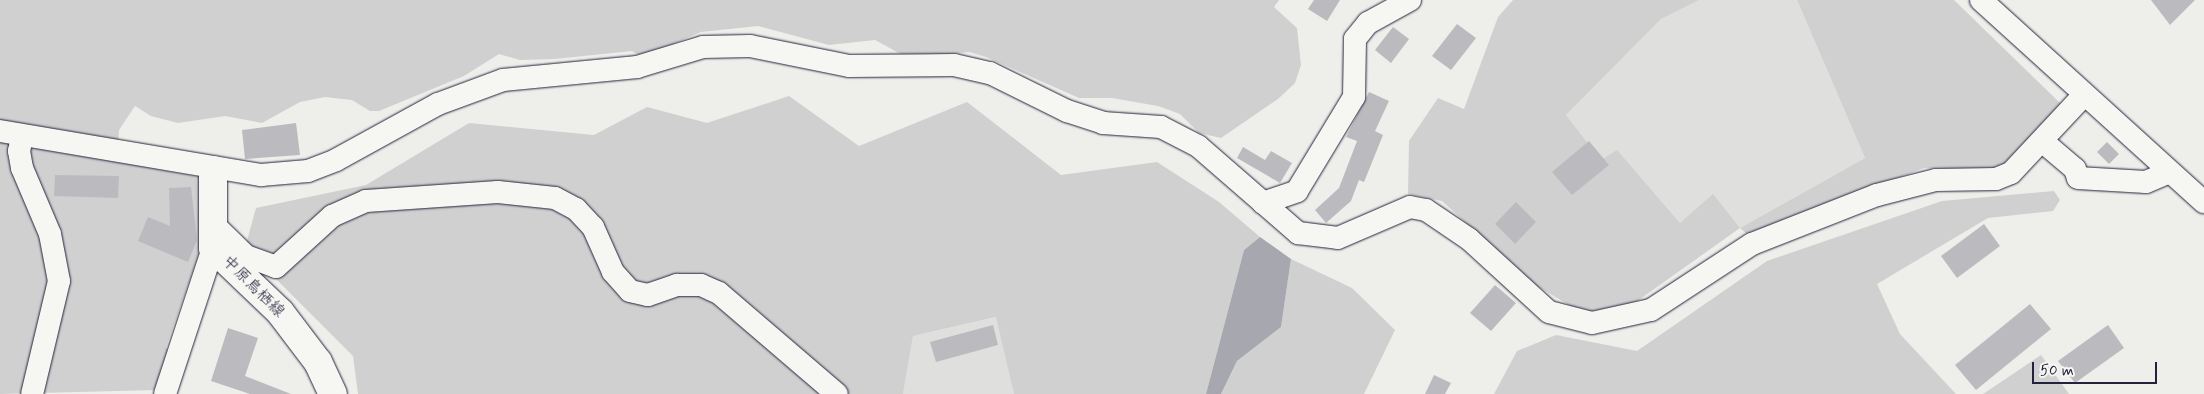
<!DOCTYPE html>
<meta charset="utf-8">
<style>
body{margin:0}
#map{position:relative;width:2204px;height:394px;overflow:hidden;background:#eeeeeb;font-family:Mynerve,"Klee One",sans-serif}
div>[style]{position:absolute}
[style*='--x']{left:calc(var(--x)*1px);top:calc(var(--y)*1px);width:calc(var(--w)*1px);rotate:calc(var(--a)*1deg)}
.built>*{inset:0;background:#dfdfde}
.green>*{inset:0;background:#d0d0d1}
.water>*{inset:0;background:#a7a7af}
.building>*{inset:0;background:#bbbbbf}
.roads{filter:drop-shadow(0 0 1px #22223b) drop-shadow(0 0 1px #22223b)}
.minor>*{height:22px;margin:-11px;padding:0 11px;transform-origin:11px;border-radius:11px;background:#f6f6f2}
.major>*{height:28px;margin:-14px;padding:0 14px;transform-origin:14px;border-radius:14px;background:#f6f6f2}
span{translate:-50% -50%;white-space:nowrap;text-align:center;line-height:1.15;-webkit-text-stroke:4px #f6f6f2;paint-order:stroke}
.street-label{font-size:16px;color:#22223b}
.scale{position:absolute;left:2032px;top:362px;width:125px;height:22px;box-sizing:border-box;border:2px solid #22223b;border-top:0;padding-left:6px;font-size:15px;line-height:18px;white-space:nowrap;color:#22223b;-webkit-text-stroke:4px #f6f6f2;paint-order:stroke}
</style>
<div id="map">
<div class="built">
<div style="clip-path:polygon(1699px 0,1797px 0,1865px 158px,1740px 228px,1680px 223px,1617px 151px,1601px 160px,1566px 115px,1661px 19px)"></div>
<div style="clip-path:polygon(997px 317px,1014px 394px,903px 394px,913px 336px)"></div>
</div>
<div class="green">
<div style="clip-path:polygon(0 0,1279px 0,1274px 7px,1297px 28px,1301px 65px,1295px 83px,1278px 99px,1221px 138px,1199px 133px,1180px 114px,1158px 106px,1112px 98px,1079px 98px,986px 57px,969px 52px,908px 58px,875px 40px,829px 45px,758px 26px,701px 32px,642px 57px,632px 51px,555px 59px,520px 60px,499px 54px,464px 76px,379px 111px,370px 111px,352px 100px,325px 97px,300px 102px,262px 123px,225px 116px,178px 123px,151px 116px,135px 106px,119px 130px,117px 161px,205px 178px,203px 243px,166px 347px,169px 352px,156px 390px,0 394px)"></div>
<div style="clip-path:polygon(1513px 0,1699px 0,1661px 19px,1566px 115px,1601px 160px,1617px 150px,1680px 223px,1713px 194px,1740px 228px,1865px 158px,1797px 0,1954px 0,2061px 104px,2000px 171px,1924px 168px,1748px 235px,1740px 228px,1619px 314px,1579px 311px,1532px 283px,1442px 201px,1408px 194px,1409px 141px,1438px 98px,1464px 109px,1498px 17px)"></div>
<div style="clip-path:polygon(789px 96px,859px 146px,967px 102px,1061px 175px,1157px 162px,1219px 202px,1260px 237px,1244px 250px,1206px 394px,1014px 394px,996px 317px,913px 336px,903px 394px,358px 394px,353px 356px,245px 248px,256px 208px,366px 185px,469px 123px,594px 135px,647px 107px,707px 123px)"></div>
<div style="clip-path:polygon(2054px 191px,2060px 200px,2053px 211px,1988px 218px,1877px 284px,1900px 334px,1956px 394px,1494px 394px,1517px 351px,1556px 335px,1637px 351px,1767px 261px,1942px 201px)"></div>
<div style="clip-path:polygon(1291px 259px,1352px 288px,1395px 330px,1364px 394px,1221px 394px,1237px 361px,1281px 327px)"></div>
<div style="clip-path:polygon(2041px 355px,2069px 394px,1983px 394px)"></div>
</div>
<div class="water">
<div style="clip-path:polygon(1260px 237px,1291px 259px,1281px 327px,1237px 361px,1221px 394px,1206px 394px,1244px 250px)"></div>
</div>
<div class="building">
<div style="clip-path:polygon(1314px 0,1340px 0,1327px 21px,1308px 9px)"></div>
<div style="clip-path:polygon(2151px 0,2195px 0,2170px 25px)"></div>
<div style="clip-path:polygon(1457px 24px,1476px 38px,1451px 70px,1432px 56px)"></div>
<div style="clip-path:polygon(1393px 27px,1409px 39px,1391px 63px,1375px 50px)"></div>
<div style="clip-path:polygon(1369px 92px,1389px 101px,1375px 131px,1383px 135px,1364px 182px,1359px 180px,1351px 201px,1326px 223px,1315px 210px,1339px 188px,1357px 141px,1346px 137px)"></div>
<div style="clip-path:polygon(296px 123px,300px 155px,245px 159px,242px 130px)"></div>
<div style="clip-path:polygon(1589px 141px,1609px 165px,1572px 195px,1552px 172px)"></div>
<div style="clip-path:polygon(2107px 142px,2119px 154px,2109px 164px,2097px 152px)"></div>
<div style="clip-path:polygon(1243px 147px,1265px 160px,1271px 151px,1292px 163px,1280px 183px,1237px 158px)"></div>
<div style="clip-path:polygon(55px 175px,119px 176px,118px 198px,54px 196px)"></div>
<div style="clip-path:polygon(191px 187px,197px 240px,188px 262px,138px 241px,148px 217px,170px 226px,169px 188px)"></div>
<div style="clip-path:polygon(1516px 202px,1536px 222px,1515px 244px,1495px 224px)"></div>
<div style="clip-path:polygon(1984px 224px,2000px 246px,1957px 278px,1941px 256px)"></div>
<div style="clip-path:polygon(1495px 285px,1516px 303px,1491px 331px,1470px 313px)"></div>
<div style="clip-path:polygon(2030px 304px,2051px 329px,1976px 390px,1955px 365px)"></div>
<div style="clip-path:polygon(993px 325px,998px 345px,936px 362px,930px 342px)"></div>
<div style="clip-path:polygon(2108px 325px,2124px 348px,2075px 383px,2058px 361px)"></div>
<div style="clip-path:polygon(228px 328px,258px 338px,245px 376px,291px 394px,250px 394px,211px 381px)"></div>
<div style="clip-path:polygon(1434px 375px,1451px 383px,1445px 394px,1425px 394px)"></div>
</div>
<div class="roads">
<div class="minor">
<div style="--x:1981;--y:0;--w:301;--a:42.2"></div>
<div style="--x:0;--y:131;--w:265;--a:9.6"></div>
<div style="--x:261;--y:175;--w:47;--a:-4.9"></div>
<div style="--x:308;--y:171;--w:30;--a:-21"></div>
<div style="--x:336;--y:160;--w:116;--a:-28.8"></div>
<div style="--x:438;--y:104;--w:69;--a:-20.3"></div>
<div style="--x:503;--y:80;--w:135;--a:-5.5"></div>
<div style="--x:637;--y:67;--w:69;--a:-16.9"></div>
<div style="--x:703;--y:47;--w:47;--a:-1.2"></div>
<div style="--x:750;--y:46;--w:101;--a:11.4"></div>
<div style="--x:849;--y:66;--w:105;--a:-0.5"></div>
<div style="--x:954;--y:65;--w:37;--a:13"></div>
<div style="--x:990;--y:73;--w:86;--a:26.3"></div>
<div style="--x:1067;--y:111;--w:38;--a:18"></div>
<div style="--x:1103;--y:123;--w:58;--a:3.9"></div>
<div style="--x:1161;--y:127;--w:42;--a:27.2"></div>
<div style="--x:1198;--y:146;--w:133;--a:41"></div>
<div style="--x:1298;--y:233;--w:40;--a:7.1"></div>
<div style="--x:1338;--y:238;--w:78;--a:-23.3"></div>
<div style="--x:1410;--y:207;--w:16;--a:11"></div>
<div style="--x:1426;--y:210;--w:52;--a:34"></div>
<div style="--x:1469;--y:239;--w:108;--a:42.4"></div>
<div style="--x:1549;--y:312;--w:44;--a:14.3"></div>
<div style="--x:1592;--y:323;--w:60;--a:-12.4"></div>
<div style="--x:1651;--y:310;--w:121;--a:-33.2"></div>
<div style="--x:1752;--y:244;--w:134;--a:-21.4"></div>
<div style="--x:1877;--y:195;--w:61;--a:-14.3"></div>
<div style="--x:1936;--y:180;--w:60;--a:-1"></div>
<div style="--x:1996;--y:179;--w:16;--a:-22"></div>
<div style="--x:2011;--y:173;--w:107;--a:-46.9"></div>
<div style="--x:22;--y:137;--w:14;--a:102"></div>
<div style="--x:19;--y:151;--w:17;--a:80"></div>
<div style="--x:22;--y:168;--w:72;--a:67"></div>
<div style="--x:50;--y:234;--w:48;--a:79.2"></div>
<div style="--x:59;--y:281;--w:116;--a:103.4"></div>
<div style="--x:2042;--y:141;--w:43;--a:40.3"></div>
<div style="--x:2075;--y:169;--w:9;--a:72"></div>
<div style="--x:2078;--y:178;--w:68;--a:3.4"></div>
<div style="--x:2146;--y:182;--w:26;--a:-23"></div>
<div style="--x:1263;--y:203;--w:36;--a:-19"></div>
<div style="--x:1297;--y:191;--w:110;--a:-58.8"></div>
<div style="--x:1354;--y:97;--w:58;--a:-89"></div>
<div style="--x:1355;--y:39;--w:21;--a:-51"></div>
<div style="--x:1368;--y:23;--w:48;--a:-28.7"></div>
<div style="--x:210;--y:221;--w:50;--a:44.2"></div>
<div style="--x:246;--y:256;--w:32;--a:20"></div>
<div style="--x:276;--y:267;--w:76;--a:-42.3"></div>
<div style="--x:332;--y:216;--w:37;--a:-24"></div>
<div style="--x:366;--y:201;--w:132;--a:-3.9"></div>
<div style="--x:498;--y:192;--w:57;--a:6"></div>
<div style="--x:555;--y:198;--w:24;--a:28"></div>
<div style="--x:576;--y:209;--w:25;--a:47"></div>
<div style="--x:593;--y:227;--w:49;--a:66"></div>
<div style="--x:613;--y:272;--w:25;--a:48"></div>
<div style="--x:630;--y:291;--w:18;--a:13"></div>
<div style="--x:648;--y:295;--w:31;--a:-19"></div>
<div style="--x:677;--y:285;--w:24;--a:0"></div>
<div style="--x:701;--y:285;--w:20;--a:24"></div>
<div style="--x:719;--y:293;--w:155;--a:40.6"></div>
<div style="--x:165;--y:394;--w:154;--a:-71.8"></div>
</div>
<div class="major">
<div style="--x:213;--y:170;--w:78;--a:90"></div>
<div style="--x:213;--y:248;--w:93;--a:43.7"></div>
<div style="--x:280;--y:312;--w:63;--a:52.8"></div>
<div style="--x:318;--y:362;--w:35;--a:65"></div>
</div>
</div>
<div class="street-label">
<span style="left:253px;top:287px;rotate:45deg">中原鳥栖線</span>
</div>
<div class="scale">50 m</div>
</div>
